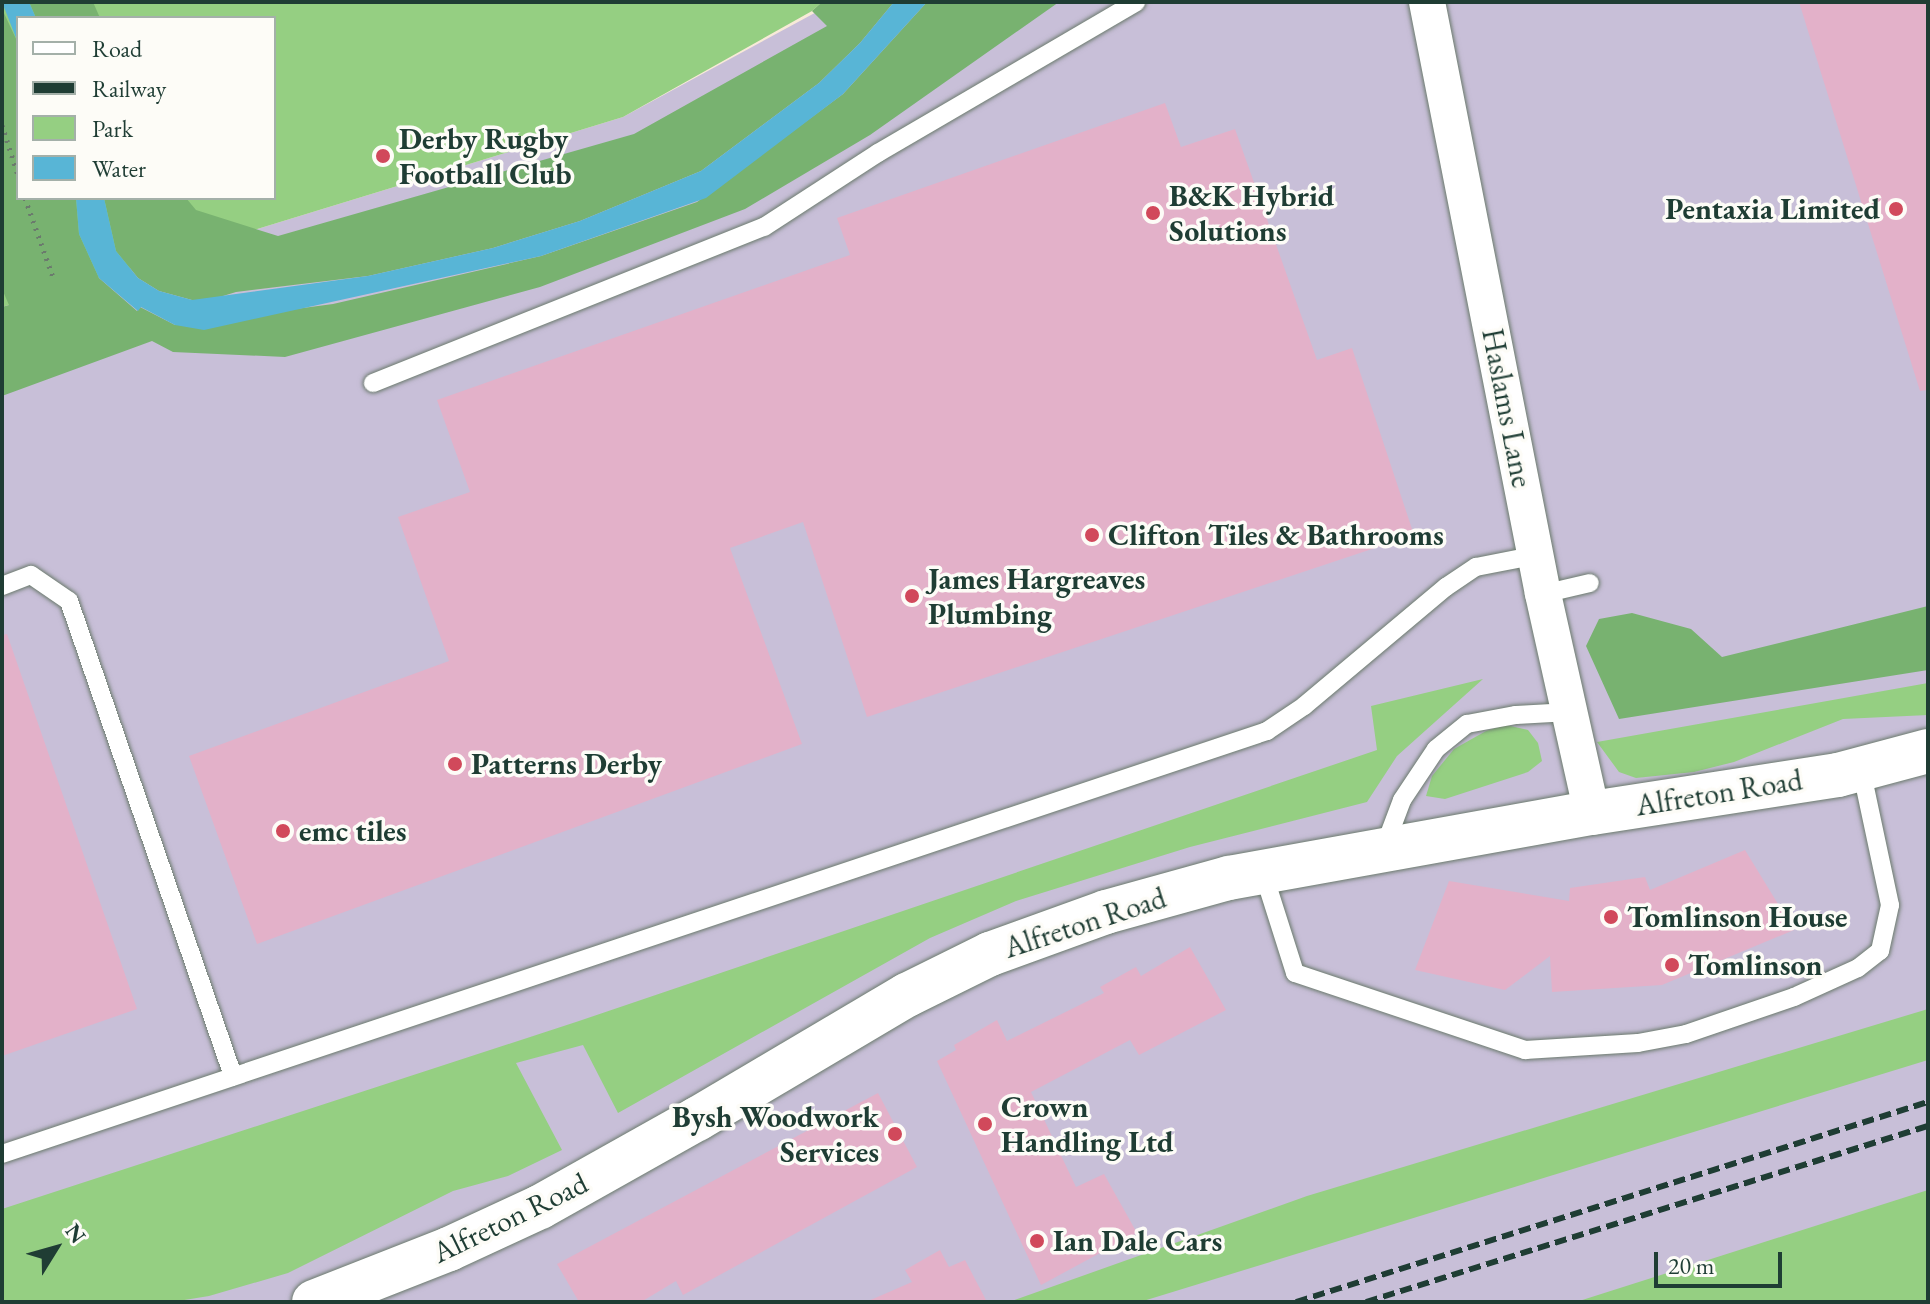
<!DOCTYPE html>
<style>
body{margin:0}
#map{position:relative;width:1930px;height:1304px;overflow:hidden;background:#f8ead8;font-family:"EB Garamond",serif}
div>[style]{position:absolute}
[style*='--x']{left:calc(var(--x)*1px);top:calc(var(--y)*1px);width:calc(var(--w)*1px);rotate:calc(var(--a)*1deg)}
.industrial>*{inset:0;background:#c8bfd8}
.green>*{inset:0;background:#95cf82}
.forest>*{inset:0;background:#78b270}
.water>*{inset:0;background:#58b5d6}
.building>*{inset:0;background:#e3b1c9}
.path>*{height:5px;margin-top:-2.5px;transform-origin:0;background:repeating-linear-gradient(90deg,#6b7a6d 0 2px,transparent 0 8px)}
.roads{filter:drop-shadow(0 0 2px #6b7a6d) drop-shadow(0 0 2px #6b7a6d)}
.service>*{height:18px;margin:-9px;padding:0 9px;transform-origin:9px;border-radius:9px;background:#fff}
.minor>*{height:36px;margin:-18px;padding:0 18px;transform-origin:18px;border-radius:18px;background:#fff}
.tertiary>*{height:44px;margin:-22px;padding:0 22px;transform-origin:22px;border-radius:22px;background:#fff}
.rail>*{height:6px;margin-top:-3px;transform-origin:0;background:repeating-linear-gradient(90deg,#1f3d34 0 12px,transparent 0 18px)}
.dots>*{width:22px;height:22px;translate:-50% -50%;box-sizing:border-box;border:4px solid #fdfcf7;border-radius:50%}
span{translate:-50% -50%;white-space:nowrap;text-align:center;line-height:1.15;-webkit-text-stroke:7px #fdfcf7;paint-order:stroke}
.poi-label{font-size:30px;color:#1f3d34;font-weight:700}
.left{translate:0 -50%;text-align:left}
.right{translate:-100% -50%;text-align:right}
.street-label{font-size:30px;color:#1f3d34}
.frame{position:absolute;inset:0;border:4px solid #1f3d34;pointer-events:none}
.legend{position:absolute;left:16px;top:16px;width:260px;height:184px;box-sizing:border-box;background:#fdfcf7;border:2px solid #a4b0a9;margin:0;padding:10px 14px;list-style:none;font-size:24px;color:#1f3d34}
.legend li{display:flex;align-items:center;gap:16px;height:40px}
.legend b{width:40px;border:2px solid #a4b0a9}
.north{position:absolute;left:16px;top:1208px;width:80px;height:80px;-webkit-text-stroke:6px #fdfcf7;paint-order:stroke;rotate:53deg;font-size:22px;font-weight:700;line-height:32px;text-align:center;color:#1f3d34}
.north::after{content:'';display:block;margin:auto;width:28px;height:36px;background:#1f3d34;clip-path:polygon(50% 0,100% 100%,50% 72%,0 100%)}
.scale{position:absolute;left:1654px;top:1252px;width:128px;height:36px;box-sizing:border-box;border:4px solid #1f3d34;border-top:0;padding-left:10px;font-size:24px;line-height:28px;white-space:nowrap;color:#1f3d34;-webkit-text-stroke:6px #fdfcf7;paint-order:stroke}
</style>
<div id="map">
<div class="industrial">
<div style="clip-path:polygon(835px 2px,1928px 2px,1928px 1206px,1672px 1302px,2px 1302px,2px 307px,623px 117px)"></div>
</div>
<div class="green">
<div style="clip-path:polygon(evenodd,2px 2px,822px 2px,812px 11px,623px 117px,2px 307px,2px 2px,18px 18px,274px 18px,274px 198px,18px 198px,18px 18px)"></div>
<div style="clip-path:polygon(1483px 679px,1397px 756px,1367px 802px,1190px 847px,1016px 901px,930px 938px,618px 1113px,583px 1045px,516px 1063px,562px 1150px,508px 1176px,453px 1191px,288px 1273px,209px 1296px,172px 1302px,2px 1302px,2px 1209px,579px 1021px,1377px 750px,1371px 706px)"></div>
<div style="clip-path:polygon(1928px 683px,1928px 715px,1843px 719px,1734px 762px,1694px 772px,1636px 778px,1619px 772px,1597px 742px)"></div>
<div style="clip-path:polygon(1506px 725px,1528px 730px,1538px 743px,1542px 761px,1528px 772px,1445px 799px,1426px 796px,1432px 776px,1454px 749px,1486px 731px)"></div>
<div style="clip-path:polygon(1928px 1009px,1928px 1060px,1140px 1302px,1009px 1302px,1307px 1196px)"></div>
<div style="clip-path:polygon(1928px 1190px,1928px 1300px,1922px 1302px,1576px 1302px)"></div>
</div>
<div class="forest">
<div style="clip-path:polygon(29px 2px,93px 2px,100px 18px,36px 18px)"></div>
<div style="clip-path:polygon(822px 2px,894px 2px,860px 43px,819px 83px,701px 171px,580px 221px,493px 248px,368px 276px,236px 292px,210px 300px,192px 300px,159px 291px,138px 278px,116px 251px,104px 198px,186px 198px,196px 210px,278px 236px,634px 134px,827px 26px,812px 11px)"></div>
<div style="clip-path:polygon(927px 2px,1059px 2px,870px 135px,745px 209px,540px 287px,285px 357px,173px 352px,152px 341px,2px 396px,2px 307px,9px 305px,2px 289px,2px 9px,18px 43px,18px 198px,76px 198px,79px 234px,99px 278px,137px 311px,140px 307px,175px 325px,333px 304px,541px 256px,697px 202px,843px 94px)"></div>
<div style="clip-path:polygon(1928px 606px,1928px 670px,1619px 719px,1586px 646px,1599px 619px,1632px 613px,1691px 629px,1722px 657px)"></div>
</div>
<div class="water">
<div style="clip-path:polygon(2px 2px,29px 2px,36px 18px,18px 18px,18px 43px)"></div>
<div style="clip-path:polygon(894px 2px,927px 2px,843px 94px,706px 198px,541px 256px,204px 330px,175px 325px,141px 307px,138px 311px,99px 278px,79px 234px,76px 198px,104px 198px,116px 251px,138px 278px,159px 291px,192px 300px,368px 276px,493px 248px,580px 221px,701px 171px,819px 83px,860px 43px)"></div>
</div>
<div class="building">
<div style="clip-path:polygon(1799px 2px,1928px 2px,1928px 390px,1920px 391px)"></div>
<div style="clip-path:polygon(1165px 103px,1181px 147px,1235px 129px,1317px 360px,1352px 348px,1414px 535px,867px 717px,803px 522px,730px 548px,802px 744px,257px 944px,189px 756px,449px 661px,398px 517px,470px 492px,437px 400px,850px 255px,837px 218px)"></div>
<div style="clip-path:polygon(7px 634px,137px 1009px,2px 1056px,2px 635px)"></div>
<div style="clip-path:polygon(1745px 850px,1794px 930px,1662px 985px,1552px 992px,1550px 956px,1505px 990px,1415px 970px,1449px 881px,1569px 901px,1570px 888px,1645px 877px,1650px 890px)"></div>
<div style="clip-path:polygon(1190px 947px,1226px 1010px,1139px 1055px,1130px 1040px,1031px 1092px,1076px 1187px,1104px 1174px,1137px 1233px,1041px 1285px,937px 1061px,956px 1050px,954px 1045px,997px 1020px,1007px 1041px,1104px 993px,1100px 987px,1136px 967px,1141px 976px)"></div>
<div style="clip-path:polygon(878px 1093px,917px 1167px,683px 1295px,676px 1281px,641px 1302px,579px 1302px,557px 1264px)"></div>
<div style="clip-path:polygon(940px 1250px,949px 1267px,965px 1260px,987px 1302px,866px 1302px,912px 1282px,905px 1270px)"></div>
</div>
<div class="path">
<div style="--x:2;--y:125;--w:52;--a:72.3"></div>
<div style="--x:25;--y:198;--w:87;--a:70.5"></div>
</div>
<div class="roads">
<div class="service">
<div style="--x:373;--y:383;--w:421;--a:-21.8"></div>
<div style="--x:764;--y:227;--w:136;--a:-33"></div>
<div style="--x:878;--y:153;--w:299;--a:-30.3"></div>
<div style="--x:2;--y:586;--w:31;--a:-21"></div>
<div style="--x:31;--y:575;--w:46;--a:34.4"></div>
<div style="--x:69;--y:601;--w:503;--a:70.95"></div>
<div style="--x:1543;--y:594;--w:48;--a:-13.2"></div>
<div style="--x:1384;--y:848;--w:51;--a:-69.4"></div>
<div style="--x:1402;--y:800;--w:61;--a:-56.3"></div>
<div style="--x:1436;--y:749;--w:40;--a:-39"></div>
<div style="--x:1467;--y:724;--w:50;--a:-10.4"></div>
<div style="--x:1516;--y:715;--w:54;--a:-3.2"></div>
<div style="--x:1263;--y:872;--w:106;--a:72.4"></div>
<div style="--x:1295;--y:973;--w:243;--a:18.5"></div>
<div style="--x:1525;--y:1050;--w:113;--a:-3.5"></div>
<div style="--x:1638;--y:1043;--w:49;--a:-10.6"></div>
<div style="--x:1686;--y:1034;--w:114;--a:-18.9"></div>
<div style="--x:1794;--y:997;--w:70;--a:-24.4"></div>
<div style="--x:1858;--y:968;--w:28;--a:-38"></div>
<div style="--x:1880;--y:951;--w:47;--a:-77.7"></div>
<div style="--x:1890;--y:905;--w:139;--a:-102"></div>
<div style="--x:2;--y:1154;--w:1334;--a:-18.49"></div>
<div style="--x:1267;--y:731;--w:45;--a:-34"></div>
<div style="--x:1304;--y:706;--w:185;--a:-40"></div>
<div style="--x:1446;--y:587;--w:36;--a:-34"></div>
<div style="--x:1476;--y:567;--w:62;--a:-11.1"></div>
</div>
<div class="minor">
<div style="--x:1427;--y:2;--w:603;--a:78.91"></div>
<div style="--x:1543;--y:594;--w:224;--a:77.4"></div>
</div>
<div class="tertiary">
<div style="--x:314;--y:1302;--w:145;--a:-21.4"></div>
<div style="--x:449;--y:1249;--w:100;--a:-24.8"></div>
<div style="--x:540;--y:1207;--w:180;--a:-29.3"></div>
<div style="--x:697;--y:1119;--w:244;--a:-30.6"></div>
<div style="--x:907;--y:995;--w:93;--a:-26.3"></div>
<div style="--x:990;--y:954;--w:123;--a:-19.9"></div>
<div style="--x:1106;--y:912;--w:128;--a:-15.5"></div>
<div style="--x:1229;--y:878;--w:369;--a:-10.2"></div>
<div style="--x:1592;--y:813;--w:249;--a:-8.8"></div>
<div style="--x:1838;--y:775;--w:93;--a:-14.9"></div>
</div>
</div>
<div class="rail">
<div style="--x:1296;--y:1302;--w:663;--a:-17.56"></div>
<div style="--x:1366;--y:1302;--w:589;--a:-17.39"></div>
</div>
<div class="dots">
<div style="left:383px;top:156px;background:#d1495b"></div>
<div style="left:1896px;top:209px;background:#d1495b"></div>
<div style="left:1153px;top:213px;background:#d1495b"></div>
<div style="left:1092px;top:535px;background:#d1495b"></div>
<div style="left:912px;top:596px;background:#d1495b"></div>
<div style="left:455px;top:764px;background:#d1495b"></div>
<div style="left:283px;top:831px;background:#d1495b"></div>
<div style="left:1611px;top:917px;background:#d1495b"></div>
<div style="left:1672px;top:965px;background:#d1495b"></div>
<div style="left:985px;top:1124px;background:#d1495b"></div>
<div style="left:895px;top:1134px;background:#d1495b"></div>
<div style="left:1037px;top:1241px;background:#d1495b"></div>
</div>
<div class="poi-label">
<span class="left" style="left:399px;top:156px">Derby Rugby<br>Football Club</span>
<span class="left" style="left:1169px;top:213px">B&amp;K Hybrid<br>Solutions</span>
<span class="right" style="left:1880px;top:209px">Pentaxia Limited</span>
<span class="left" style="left:1108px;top:535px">Clifton Tiles &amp; Bathrooms</span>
<span class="left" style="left:928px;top:596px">James Hargreaves<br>Plumbing</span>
<span class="left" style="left:471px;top:764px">Patterns Derby</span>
<span class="left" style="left:299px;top:831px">emc tiles</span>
<span class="left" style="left:1627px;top:917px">Tomlinson House</span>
<span class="left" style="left:1688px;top:965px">Tomlinson</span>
<span class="left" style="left:1001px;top:1124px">Crown<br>Handling Ltd</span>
<span class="right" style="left:879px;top:1134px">Bysh Woodwork<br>Services</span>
<span class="left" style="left:1053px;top:1241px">Ian Dale Cars</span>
</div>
<div class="street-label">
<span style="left:1507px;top:408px;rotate:79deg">Haslams Lane</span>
<span style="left:1719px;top:793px;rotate:-9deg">Alfreton Road</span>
<span style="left:1085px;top:923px;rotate:-18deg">Alfreton Road</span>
<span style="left:510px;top:1218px;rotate:-26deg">Alfreton Road</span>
</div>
<div class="frame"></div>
<ul class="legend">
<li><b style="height:10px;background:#fff"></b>Road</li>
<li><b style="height:10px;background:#1f3d34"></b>Railway</li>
<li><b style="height:22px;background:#95cf82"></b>Park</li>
<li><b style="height:22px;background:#58b5d6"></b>Water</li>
</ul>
<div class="north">N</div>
<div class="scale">20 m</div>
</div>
